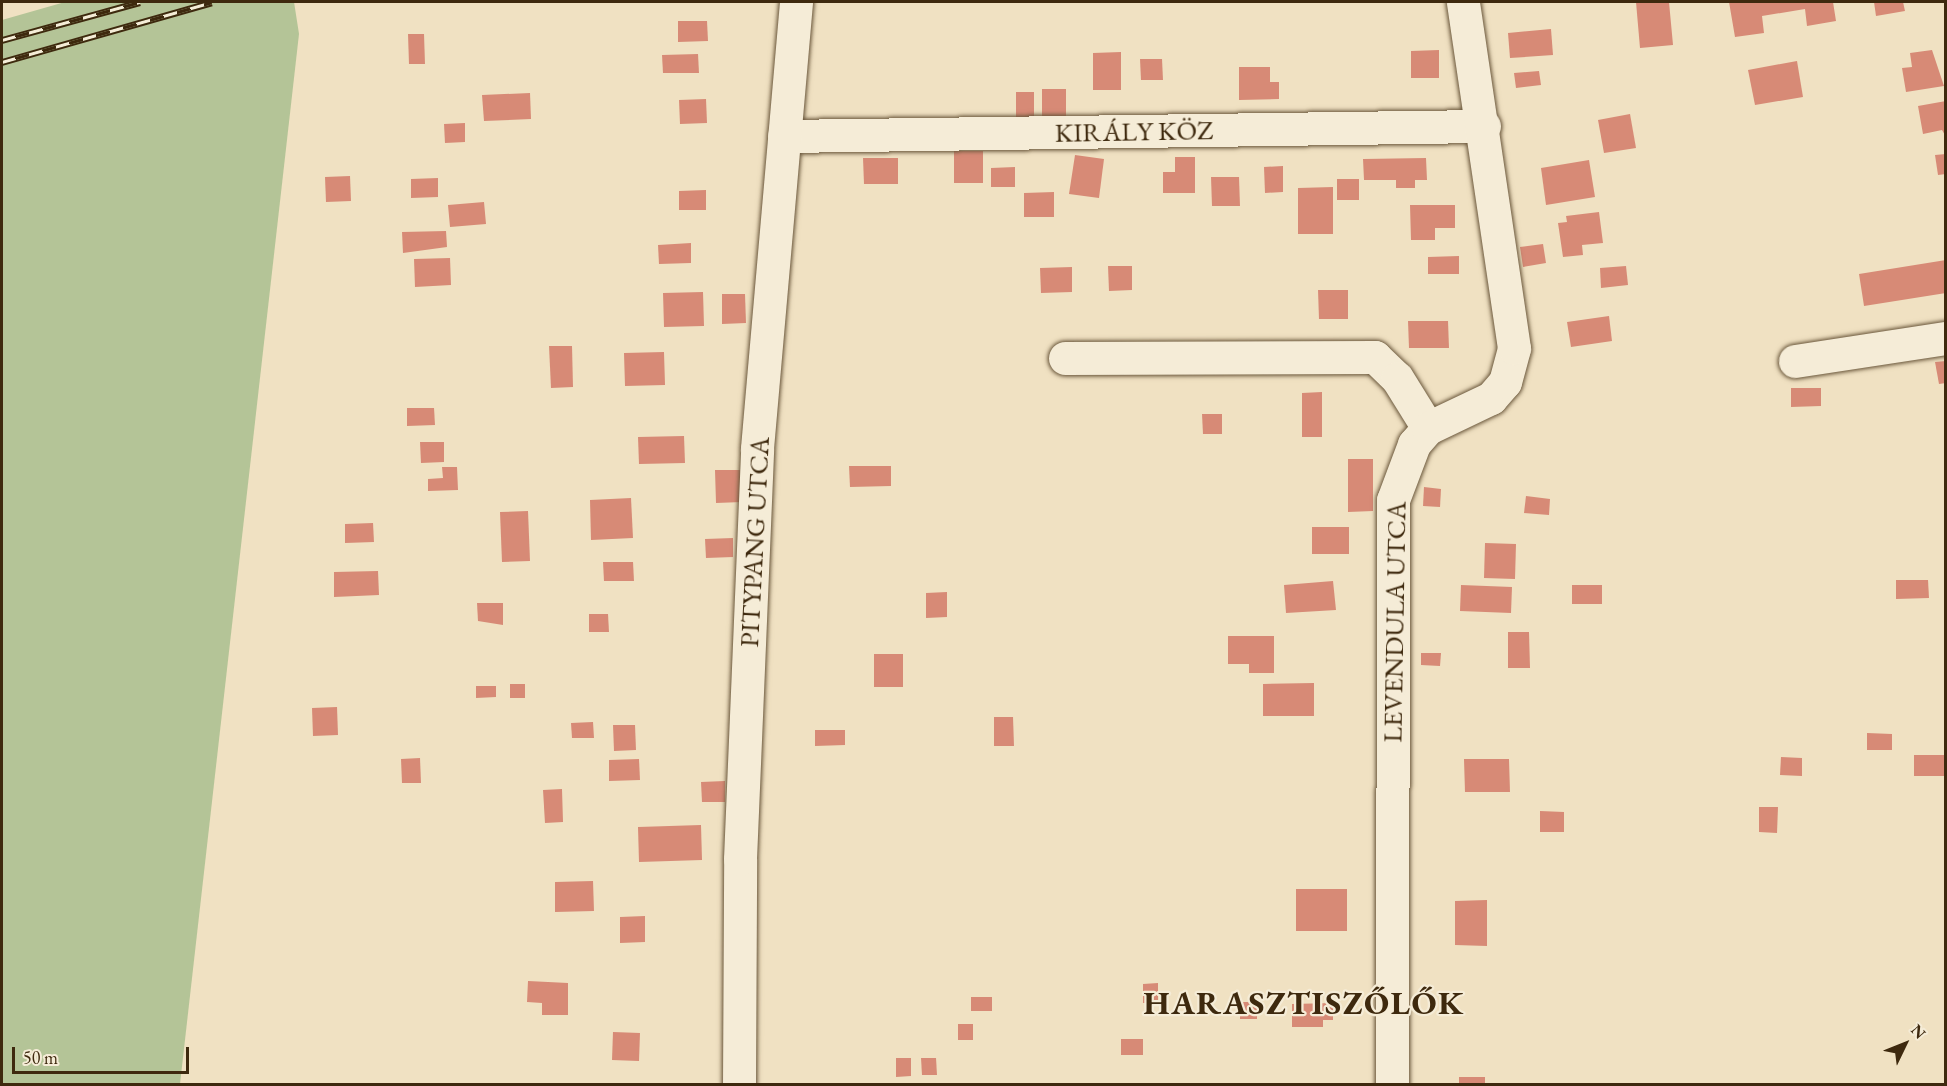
<!DOCTYPE html>
<meta charset="utf-8">
<style>
body{margin:0}
#map{position:relative;width:1947px;height:1086px;overflow:hidden;background:#f0e1c2;font-family:"EB Garamond",serif}
div>[style]{position:absolute}
[style*='--x']{left:calc(var(--x)*1px);top:calc(var(--y)*1px);width:calc(var(--w)*1px);rotate:calc(var(--a)*1deg)}
.green>*{inset:0;background:#b4c497}
.building>*{inset:0;background:#d78a76}
.roads{filter:drop-shadow(0 0 2px #6a573b) drop-shadow(0 0 2px #6a573b)}
.minor>*{height:33px;margin:-16.5px;padding:0 16.5px;transform-origin:16.5px;border-radius:16.5px;background:#f5ecd7}
.rail>*{height:7px;margin-top:-3.5px;transform-origin:0;background:repeating-linear-gradient(90deg,#f5ecd7 0 14px,#3e290e 0 28px);box-sizing:border-box;border-block:2px solid #3e290e}
span{translate:-50% -50%;white-space:nowrap;text-align:center;line-height:1.15;-webkit-text-stroke:4.5px #f5ecd7;paint-order:stroke}
.street-label{font-size:27px;color:#3e290e}
.district-label{font-size:33px;color:#3e290e;font-weight:700;letter-spacing:1.5px}
.frame{position:absolute;inset:0;border:3px solid #3e290e;pointer-events:none}
.north{position:absolute;left:1875px;top:1014px;width:60px;height:60px;-webkit-text-stroke:4px #f5ecd7;paint-order:stroke;rotate:47deg;font-size:16px;font-weight:700;line-height:24px;text-align:center;color:#3e290e}
.north::after{content:'';display:block;margin:auto;width:21px;height:27px;background:#3e290e;clip-path:polygon(50% 0,100% 100%,50% 72%,0 100%)}
.scale{position:absolute;left:12px;top:1047px;width:177px;height:27px;box-sizing:border-box;border:3px solid #3e290e;border-top:0;padding-left:8px;font-size:18px;line-height:21px;white-space:nowrap;color:#3e290e;-webkit-text-stroke:4px #f5ecd7;paint-order:stroke}
</style>
<div id="map">
<div class="green">
<div style="clip-path:polygon(65px 2px,294px 2px,299px 34px,180px 1084px,2px 1084px,2px 20px)"></div>
</div>
<div class="building">
<div style="clip-path:polygon(1636px 2px,1669px 2px,1673px 45px,1640px 48px)"></div>
<div style="clip-path:polygon(1729px 2px,1833px 2px,1836px 21px,1807px 26px,1805px 9px,1762px 16px,1764px 33px,1735px 37px)"></div>
<div style="clip-path:polygon(1874px 2px,1903px 2px,1905px 11px,1876px 16px)"></div>
<div style="clip-path:polygon(678px 21px,707px 21px,708px 41px,678px 42px)"></div>
<div style="clip-path:polygon(1551px 29px,1553px 55px,1510px 58px,1508px 33px)"></div>
<div style="clip-path:polygon(408px 34px,424px 34px,425px 64px,409px 64px)"></div>
<div style="clip-path:polygon(1439px 50px,1439px 78px,1411px 78px,1411px 51px)"></div>
<div style="clip-path:polygon(1932px 50px,1944px 86px,1906px 92px,1902px 68px,1912px 67px,1910px 53px)"></div>
<div style="clip-path:polygon(1121px 52px,1121px 90px,1093px 90px,1093px 53px)"></div>
<div style="clip-path:polygon(698px 54px,699px 73px,663px 73px,662px 55px)"></div>
<div style="clip-path:polygon(1140px 59px,1162px 59px,1163px 80px,1141px 80px)"></div>
<div style="clip-path:polygon(1797px 61px,1803px 97px,1755px 105px,1748px 70px)"></div>
<div style="clip-path:polygon(1239px 67px,1270px 67px,1270px 82px,1279px 82px,1279px 99px,1239px 100px)"></div>
<div style="clip-path:polygon(1539px 71px,1541px 85px,1516px 88px,1514px 73px)"></div>
<div style="clip-path:polygon(1042px 89px,1066px 89px,1066px 116px,1042px 116px)"></div>
<div style="clip-path:polygon(1016px 92px,1034px 92px,1034px 118px,1016px 118px)"></div>
<div style="clip-path:polygon(530px 93px,531px 119px,484px 121px,482px 95px)"></div>
<div style="clip-path:polygon(706px 99px,707px 123px,680px 124px,679px 100px)"></div>
<div style="clip-path:polygon(1946px 101px,1946px 137px,1942px 130px,1923px 134px,1918px 106px)"></div>
<div style="clip-path:polygon(1630px 114px,1636px 148px,1604px 153px,1598px 120px)"></div>
<div style="clip-path:polygon(465px 123px,465px 142px,445px 143px,444px 124px)"></div>
<div style="clip-path:polygon(954px 151px,983px 151px,983px 183px,954px 183px)"></div>
<div style="clip-path:polygon(1946px 154px,1946px 174px,1938px 175px,1935px 155px)"></div>
<div style="clip-path:polygon(1075px 155px,1104px 159px,1099px 198px,1069px 194px)"></div>
<div style="clip-path:polygon(1175px 157px,1195px 157px,1195px 193px,1163px 193px,1163px 172px,1175px 172px)"></div>
<div style="clip-path:polygon(863px 158px,898px 158px,898px 184px,864px 184px)"></div>
<div style="clip-path:polygon(1426px 158px,1427px 180px,1415px 180px,1415px 188px,1396px 188px,1396px 180px,1364px 180px,1363px 159px)"></div>
<div style="clip-path:polygon(1589px 160px,1595px 197px,1546px 205px,1541px 168px)"></div>
<div style="clip-path:polygon(1283px 166px,1283px 192px,1265px 193px,1264px 167px)"></div>
<div style="clip-path:polygon(1015px 167px,1015px 187px,991px 187px,991px 168px)"></div>
<div style="clip-path:polygon(350px 176px,351px 201px,326px 202px,325px 177px)"></div>
<div style="clip-path:polygon(1211px 177px,1239px 177px,1240px 206px,1212px 206px)"></div>
<div style="clip-path:polygon(438px 178px,438px 197px,411px 198px,411px 179px)"></div>
<div style="clip-path:polygon(1337px 179px,1359px 179px,1359px 200px,1337px 200px)"></div>
<div style="clip-path:polygon(1333px 187px,1333px 234px,1298px 234px,1298px 188px)"></div>
<div style="clip-path:polygon(706px 190px,706px 210px,679px 210px,679px 191px)"></div>
<div style="clip-path:polygon(1054px 192px,1054px 217px,1024px 217px,1024px 193px)"></div>
<div style="clip-path:polygon(484px 202px,486px 224px,450px 227px,448px 205px)"></div>
<div style="clip-path:polygon(1410px 205px,1455px 205px,1455px 228px,1435px 228px,1435px 240px,1411px 240px)"></div>
<div style="clip-path:polygon(1599px 212px,1603px 243px,1582px 245px,1583px 255px,1563px 257px,1558px 223px,1567px 222px,1566px 216px)"></div>
<div style="clip-path:polygon(446px 231px,447px 247px,403px 253px,402px 232px)"></div>
<div style="clip-path:polygon(691px 243px,691px 263px,659px 264px,658px 245px)"></div>
<div style="clip-path:polygon(1543px 244px,1546px 263px,1523px 267px,1520px 247px)"></div>
<div style="clip-path:polygon(1459px 256px,1459px 274px,1428px 274px,1428px 257px)"></div>
<div style="clip-path:polygon(450px 258px,451px 285px,415px 287px,414px 259px)"></div>
<div style="clip-path:polygon(1946px 260px,1946px 293px,1864px 306px,1859px 274px)"></div>
<div style="clip-path:polygon(1108px 266px,1132px 266px,1132px 290px,1109px 291px)"></div>
<div style="clip-path:polygon(1626px 266px,1628px 285px,1601px 288px,1600px 268px)"></div>
<div style="clip-path:polygon(1072px 267px,1072px 292px,1041px 293px,1040px 268px)"></div>
<div style="clip-path:polygon(1318px 290px,1348px 290px,1348px 319px,1319px 319px)"></div>
<div style="clip-path:polygon(703px 292px,704px 326px,664px 327px,663px 293px)"></div>
<div style="clip-path:polygon(722px 294px,745px 294px,746px 323px,722px 324px)"></div>
<div style="clip-path:polygon(1609px 316px,1612px 341px,1571px 347px,1567px 322px)"></div>
<div style="clip-path:polygon(1408px 321px,1448px 321px,1449px 348px,1409px 348px)"></div>
<div style="clip-path:polygon(549px 346px,572px 346px,573px 387px,551px 388px)"></div>
<div style="clip-path:polygon(664px 352px,665px 385px,625px 386px,624px 353px)"></div>
<div style="clip-path:polygon(1946px 361px,1946px 383px,1939px 384px,1935px 362px)"></div>
<div style="clip-path:polygon(1791px 388px,1821px 388px,1821px 406px,1791px 407px)"></div>
<div style="clip-path:polygon(1322px 392px,1322px 437px,1302px 437px,1302px 393px)"></div>
<div style="clip-path:polygon(407px 408px,434px 408px,435px 425px,407px 426px)"></div>
<div style="clip-path:polygon(1202px 414px,1222px 414px,1222px 434px,1203px 434px)"></div>
<div style="clip-path:polygon(684px 436px,685px 463px,639px 464px,638px 437px)"></div>
<div style="clip-path:polygon(420px 442px,444px 442px,444px 462px,421px 463px)"></div>
<div style="clip-path:polygon(1348px 459px,1373px 459px,1373px 511px,1348px 512px)"></div>
<div style="clip-path:polygon(849px 466px,891px 466px,891px 486px,850px 487px)"></div>
<div style="clip-path:polygon(442px 467px,457px 467px,458px 490px,428px 491px,428px 479px,443px 478px)"></div>
<div style="clip-path:polygon(715px 470px,740px 470px,742px 502px,716px 503px)"></div>
<div style="clip-path:polygon(1424px 487px,1441px 489px,1440px 507px,1423px 506px)"></div>
<div style="clip-path:polygon(1526px 496px,1550px 499px,1549px 515px,1524px 513px)"></div>
<div style="clip-path:polygon(631px 498px,633px 538px,591px 540px,590px 500px)"></div>
<div style="clip-path:polygon(528px 511px,530px 561px,502px 562px,500px 512px)"></div>
<div style="clip-path:polygon(373px 523px,374px 542px,345px 543px,345px 524px)"></div>
<div style="clip-path:polygon(1312px 527px,1349px 527px,1349px 554px,1312px 554px)"></div>
<div style="clip-path:polygon(733px 538px,733px 557px,706px 558px,705px 539px)"></div>
<div style="clip-path:polygon(1485px 543px,1516px 544px,1515px 579px,1484px 578px)"></div>
<div style="clip-path:polygon(603px 562px,633px 562px,634px 581px,604px 581px)"></div>
<div style="clip-path:polygon(378px 571px,379px 595px,334px 597px,334px 572px)"></div>
<div style="clip-path:polygon(1896px 580px,1928px 580px,1929px 598px,1896px 599px)"></div>
<div style="clip-path:polygon(1333px 581px,1336px 610px,1286px 613px,1284px 585px)"></div>
<div style="clip-path:polygon(1461px 585px,1512px 587px,1511px 613px,1460px 611px)"></div>
<div style="clip-path:polygon(1572px 585px,1602px 585px,1602px 604px,1572px 604px)"></div>
<div style="clip-path:polygon(947px 592px,947px 617px,926px 618px,926px 593px)"></div>
<div style="clip-path:polygon(477px 603px,503px 603px,503px 625px,478px 621px)"></div>
<div style="clip-path:polygon(589px 614px,608px 614px,609px 632px,589px 632px)"></div>
<div style="clip-path:polygon(1508px 632px,1529px 632px,1530px 668px,1508px 668px)"></div>
<div style="clip-path:polygon(1228px 636px,1274px 636px,1274px 673px,1249px 673px,1249px 664px,1228px 664px)"></div>
<div style="clip-path:polygon(1421px 653px,1441px 653px,1440px 666px,1421px 665px)"></div>
<div style="clip-path:polygon(874px 654px,903px 654px,903px 687px,874px 687px)"></div>
<div style="clip-path:polygon(1314px 683px,1314px 716px,1263px 716px,1263px 684px)"></div>
<div style="clip-path:polygon(510px 684px,525px 684px,525px 698px,510px 698px)"></div>
<div style="clip-path:polygon(476px 686px,496px 686px,496px 697px,476px 698px)"></div>
<div style="clip-path:polygon(337px 707px,338px 735px,313px 736px,312px 708px)"></div>
<div style="clip-path:polygon(994px 717px,1013px 717px,1014px 746px,994px 746px)"></div>
<div style="clip-path:polygon(593px 722px,594px 738px,572px 738px,571px 723px)"></div>
<div style="clip-path:polygon(613px 725px,635px 725px,636px 750px,614px 751px)"></div>
<div style="clip-path:polygon(815px 730px,845px 730px,845px 745px,815px 746px)"></div>
<div style="clip-path:polygon(1867px 733px,1892px 734px,1892px 750px,1867px 750px)"></div>
<div style="clip-path:polygon(1914px 755px,1946px 755px,1946px 776px,1914px 776px)"></div>
<div style="clip-path:polygon(1781px 757px,1802px 758px,1802px 776px,1780px 775px)"></div>
<div style="clip-path:polygon(420px 758px,421px 783px,402px 783px,401px 759px)"></div>
<div style="clip-path:polygon(639px 759px,640px 780px,609px 781px,609px 760px)"></div>
<div style="clip-path:polygon(1464px 759px,1509px 759px,1510px 792px,1465px 792px)"></div>
<div style="clip-path:polygon(725px 781px,725px 802px,702px 802px,701px 782px)"></div>
<div style="clip-path:polygon(562px 789px,563px 822px,545px 823px,543px 790px)"></div>
<div style="clip-path:polygon(1759px 807px,1778px 807px,1777px 833px,1759px 832px)"></div>
<div style="clip-path:polygon(1540px 811px,1564px 812px,1564px 832px,1540px 832px)"></div>
<div style="clip-path:polygon(701px 825px,702px 860px,639px 862px,638px 827px)"></div>
<div style="clip-path:polygon(593px 881px,594px 911px,555px 912px,555px 882px)"></div>
<div style="clip-path:polygon(1296px 889px,1347px 889px,1347px 931px,1296px 931px)"></div>
<div style="clip-path:polygon(1487px 900px,1487px 946px,1455px 945px,1455px 901px)"></div>
<div style="clip-path:polygon(645px 916px,645px 942px,620px 943px,620px 917px)"></div>
<div style="clip-path:polygon(528px 981px,568px 983px,568px 1015px,542px 1015px,542px 1003px,527px 1002px)"></div>
<div style="clip-path:polygon(1158px 983px,1158px 1003px,1143px 1003px,1143px 984px)"></div>
<div style="clip-path:polygon(971px 997px,992px 997px,992px 1011px,971px 1011px)"></div>
<div style="clip-path:polygon(1240px 1002px,1257px 1002px,1257px 1019px,1240px 1019px)"></div>
<div style="clip-path:polygon(1333px 1003px,1333px 1020px,1323px 1020px,1323px 1027px,1292px 1027px,1292px 1004px)"></div>
<div style="clip-path:polygon(958px 1024px,973px 1024px,973px 1040px,958px 1040px)"></div>
<div style="clip-path:polygon(613px 1032px,640px 1033px,639px 1061px,612px 1060px)"></div>
<div style="clip-path:polygon(1121px 1039px,1143px 1039px,1143px 1055px,1121px 1055px)"></div>
<div style="clip-path:polygon(896px 1058px,911px 1058px,911px 1076px,896px 1077px)"></div>
<div style="clip-path:polygon(921px 1058px,936px 1058px,937px 1075px,922px 1075px)"></div>
<div style="clip-path:polygon(1459px 1077px,1485px 1077px,1485px 1084px,1459px 1084px)"></div>
</div>
<div class="roads">
<div class="minor">
<div style="--x:784;--y:136;--w:700;--a:-0.82"></div>
<div style="--x:1065;--y:358;--w:310;--a:-0.2"></div>
<div style="--x:1375;--y:357;--w:30;--a:44"></div>
<div style="--x:1397;--y:378;--w:59;--a:58.2"></div>
<div style="--x:1795;--y:361;--w:153;--a:-8.7"></div>
<div style="--x:739;--y:1084;--w:225;--a:-89.7"></div>
<div style="--x:740;--y:859;--w:411;--a:-87.6"></div>
<div style="--x:757;--y:448;--w:448;--a:-85"></div>
<div style="--x:1392;--y:1084;--w:584;--a:-89.9"></div>
<div style="--x:1393;--y:500;--w:60;--a:-69.4"></div>
<div style="--x:1414;--y:444;--w:21;--a:-49"></div>
<div style="--x:1428;--y:428;--w:70;--a:-25.5"></div>
<div style="--x:1491;--y:398;--w:21;--a:-49"></div>
<div style="--x:1505;--y:382;--w:35;--a:-75"></div>
<div style="--x:1514;--y:348;--w:350;--a:-98.4"></div>
</div>
</div>
<div class="rail">
<div style="--x:2;--y:40;--w:143;--a:-15.4"></div>
<div style="--x:2;--y:62;--w:218;--a:-15.9"></div>
</div>
<div class="street-label">
<span style="left:1134px;top:131px;rotate:-1deg">KIRÁLY KÖZ</span>
<span style="left:754px;top:542px;rotate:-87deg">PITYPANG UTCA</span>
<span style="left:1394px;top:622px;rotate:-89deg">LEVENDULA UTCA</span>
</div>
<div class="district-label">
<span style="left:1304px;top:1003px">HARASZTISZŐLŐK</span>
</div>
<div class="frame"></div>
<div class="north">N</div>
<div class="scale">50 m</div>
</div>
